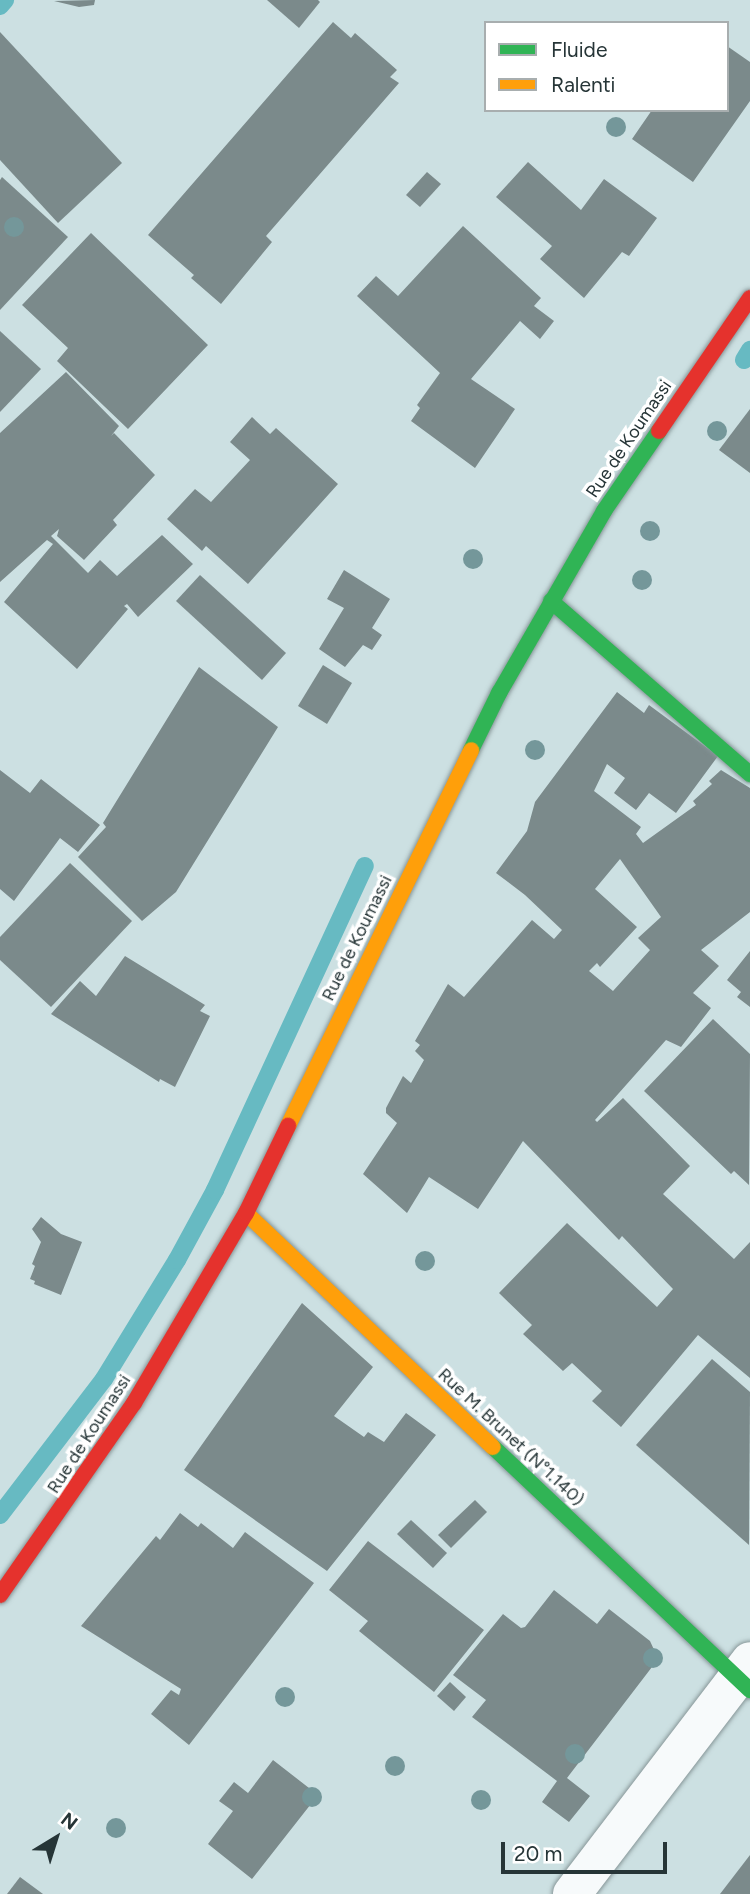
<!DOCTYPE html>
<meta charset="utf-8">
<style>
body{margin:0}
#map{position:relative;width:750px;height:1894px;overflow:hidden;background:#cce0e2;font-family:Figtree,sans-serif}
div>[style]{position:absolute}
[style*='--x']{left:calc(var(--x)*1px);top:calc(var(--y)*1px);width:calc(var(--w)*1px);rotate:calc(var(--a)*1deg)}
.stream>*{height:18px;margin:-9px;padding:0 9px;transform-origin:9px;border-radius:9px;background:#67bac2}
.building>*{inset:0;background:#7b8a8b}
.roads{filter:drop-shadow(0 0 2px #879698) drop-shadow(0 0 2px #879698)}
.street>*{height:38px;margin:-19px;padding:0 19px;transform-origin:19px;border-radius:19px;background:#f7fafb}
.fast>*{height:16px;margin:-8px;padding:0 8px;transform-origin:8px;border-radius:8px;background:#30b455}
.slow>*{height:16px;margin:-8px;padding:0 8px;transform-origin:8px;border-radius:8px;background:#ff9f0a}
.jam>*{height:16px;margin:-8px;padding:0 8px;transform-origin:8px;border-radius:8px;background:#e5322d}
.trees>*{width:20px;height:20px;margin:-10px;border-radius:50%;background:#74979a}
span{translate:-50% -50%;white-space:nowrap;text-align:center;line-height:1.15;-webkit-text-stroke:7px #fff;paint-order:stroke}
.street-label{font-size:18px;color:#263537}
.legend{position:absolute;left:484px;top:21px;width:245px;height:91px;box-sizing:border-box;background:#fff;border:2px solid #a8aeaf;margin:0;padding:9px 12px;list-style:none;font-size:21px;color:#263537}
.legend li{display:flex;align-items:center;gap:14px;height:35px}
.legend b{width:35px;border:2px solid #a8aeaf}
.north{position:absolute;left:21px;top:1803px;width:70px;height:70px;-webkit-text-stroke:5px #fff;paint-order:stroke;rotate:38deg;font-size:19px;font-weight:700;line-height:28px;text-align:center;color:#263537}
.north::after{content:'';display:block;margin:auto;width:24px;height:32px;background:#263537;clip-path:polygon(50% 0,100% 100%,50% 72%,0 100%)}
.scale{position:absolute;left:501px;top:1842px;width:166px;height:32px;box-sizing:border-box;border:4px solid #263537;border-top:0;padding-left:9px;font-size:21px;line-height:24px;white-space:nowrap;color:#263537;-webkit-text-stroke:5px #fff;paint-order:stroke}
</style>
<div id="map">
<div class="stream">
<div style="--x:0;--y:6;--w:8;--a:-50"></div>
<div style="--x:744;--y:360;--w:12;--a:-59"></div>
<div style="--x:0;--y:1515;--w:171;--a:-52.6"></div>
<div style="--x:104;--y:1379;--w:140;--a:-58.5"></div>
<div style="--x:177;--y:1260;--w:80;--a:-61.5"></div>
<div style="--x:215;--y:1190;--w:357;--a:-65.2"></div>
</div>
<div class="building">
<div style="clip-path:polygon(95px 0,94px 5px,79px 7px,54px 1px)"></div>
<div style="clip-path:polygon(267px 0,318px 0,320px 2px,299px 28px)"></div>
<div style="clip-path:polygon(333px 22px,351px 38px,355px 33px,397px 70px,390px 77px,399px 83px,266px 236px,272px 242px,221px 304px,191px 278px,194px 275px,148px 235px)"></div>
<div style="clip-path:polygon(0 32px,122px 163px,58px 223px,0 160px)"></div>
<div style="clip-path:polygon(727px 46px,750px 62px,750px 101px,693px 182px,632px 139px,652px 110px,727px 110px)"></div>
<div style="clip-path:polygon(528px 162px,581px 210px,604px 179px,657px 218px,629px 256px,622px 252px,584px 298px,540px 259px,552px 246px,496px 197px)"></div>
<div style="clip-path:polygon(427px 172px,441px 184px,420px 207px,406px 195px)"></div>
<div style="clip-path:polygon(2px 177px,68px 237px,0 310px,0 180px)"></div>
<div style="clip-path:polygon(463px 226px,541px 298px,534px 306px,554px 321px,540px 339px,520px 321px,471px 379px,515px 409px,475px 468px,411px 421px,420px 408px,417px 405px,440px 373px,357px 296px,376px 276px,398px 296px)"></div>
<div style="clip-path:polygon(91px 233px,208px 345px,128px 429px,57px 361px,68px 348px,22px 305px)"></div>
<div style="clip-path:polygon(0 331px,41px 369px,0 412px)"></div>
<div style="clip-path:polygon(66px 372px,119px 426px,111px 436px,114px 433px,155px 475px,113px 520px,117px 525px,84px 560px,57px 536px,59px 529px,51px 536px,88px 573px,100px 560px,117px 576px,162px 535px,193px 564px,138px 617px,127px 604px,124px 606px,128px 609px,77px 669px,4px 602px,53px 544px,47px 540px,0 582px,0 433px)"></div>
<div style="clip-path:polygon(750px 409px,750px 473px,719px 450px)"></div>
<div style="clip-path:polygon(252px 417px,270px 434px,276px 428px,338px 484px,248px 584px,206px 546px,202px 551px,167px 519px,195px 489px,211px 502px,250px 460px,230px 442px)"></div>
<div style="clip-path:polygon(344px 570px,390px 599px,372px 628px,382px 635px,372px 650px,363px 645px,345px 667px,319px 649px,344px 608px,327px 599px)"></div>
<div style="clip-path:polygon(200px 575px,286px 653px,262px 680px,176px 601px)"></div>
<div style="clip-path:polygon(323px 665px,352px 683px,327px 724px,298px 706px)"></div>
<div style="clip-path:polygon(199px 667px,278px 727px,176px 892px,142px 921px,78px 857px,106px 827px,103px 823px)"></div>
<div style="clip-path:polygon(evenodd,617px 692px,644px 713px,649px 705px,718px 756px,676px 813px,649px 793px,636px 810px,614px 793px,625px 778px,607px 764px,594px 791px,641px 827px,636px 834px,643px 843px,696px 805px,693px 801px,712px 784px,709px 781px,721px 770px,750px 788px,750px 912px,701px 950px,719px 966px,693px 993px,711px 1008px,681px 1047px,666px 1040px,595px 1120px,597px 1122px,623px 1098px,690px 1166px,663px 1194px,734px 1259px,750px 1242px,750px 1378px,698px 1335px,621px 1427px,592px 1401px,602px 1391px,572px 1363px,563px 1371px,523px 1334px,532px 1325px,499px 1293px,567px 1223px,657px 1307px,673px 1289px,622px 1236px,619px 1240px,523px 1141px,478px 1209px,429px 1177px,407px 1213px,363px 1174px,397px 1123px,386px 1113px,386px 1108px,403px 1076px,411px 1083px,424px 1060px,415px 1051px,420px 1045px,415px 1041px,448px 984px,464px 997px,532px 920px,554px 939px,562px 930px,525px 895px,496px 873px,527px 831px,535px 802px,617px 692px,620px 859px,661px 917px,638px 938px,650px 950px,613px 991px,589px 971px,597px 963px,600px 967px,637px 927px,595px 889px,620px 859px)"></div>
<div style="clip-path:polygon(0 770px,30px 793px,41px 779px,100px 825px,78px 852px,60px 838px,14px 901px,0 889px)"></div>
<div style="clip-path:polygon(70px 863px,132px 921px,51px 1007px,0 960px,0 937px)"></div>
<div style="clip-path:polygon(750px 951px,750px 1007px,737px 997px,741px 992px,727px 980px)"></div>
<div style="clip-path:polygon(125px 956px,205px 1005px,200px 1011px,210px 1016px,175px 1087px,160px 1079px,159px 1082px,51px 1014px,80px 981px,96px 996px)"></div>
<div style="clip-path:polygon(713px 1019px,750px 1054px,749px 1185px,734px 1171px,731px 1174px,644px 1091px)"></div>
<div style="clip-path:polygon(41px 1217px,61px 1234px,82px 1242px,61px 1295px,34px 1284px,35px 1281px,30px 1279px,35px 1266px,32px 1264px,41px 1242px,32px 1229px)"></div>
<div style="clip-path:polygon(302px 1303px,373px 1367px,334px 1416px,364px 1437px,368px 1432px,384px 1442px,406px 1413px,436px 1435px,327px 1571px,184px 1470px)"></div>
<div style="clip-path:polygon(712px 1359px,750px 1392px,749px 1545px,636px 1445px)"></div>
<div style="clip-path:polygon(475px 1500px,487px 1512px,451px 1548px,438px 1535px)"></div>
<div style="clip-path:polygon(180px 1513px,198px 1527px,201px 1523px,233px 1548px,245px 1532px,314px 1583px,189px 1745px,151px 1714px,171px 1690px,179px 1695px,181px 1689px,81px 1626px,156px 1536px,160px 1540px)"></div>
<div style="clip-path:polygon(411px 1520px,447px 1553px,433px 1568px,397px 1534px)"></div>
<div style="clip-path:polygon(368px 1541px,484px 1630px,434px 1692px,359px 1631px,368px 1621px,329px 1590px)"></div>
<div style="clip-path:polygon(554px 1590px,597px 1624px,609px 1609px,650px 1641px,656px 1654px,652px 1667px,567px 1778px,590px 1796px,569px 1822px,542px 1802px,557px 1781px,472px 1717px,486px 1700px,453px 1675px,503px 1614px,521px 1628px,525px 1627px)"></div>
<div style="clip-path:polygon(450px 1682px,466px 1697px,454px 1711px,437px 1696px)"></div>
<div style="clip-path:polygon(273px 1760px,318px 1795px,252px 1879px,208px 1844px,233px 1811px,219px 1801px,234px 1782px,248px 1793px)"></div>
<div style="clip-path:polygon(750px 1855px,750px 1894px,720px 1894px)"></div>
<div style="clip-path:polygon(20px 1877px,43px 1894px,7px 1894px)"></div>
</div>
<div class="roads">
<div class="street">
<div style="--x:572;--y:1894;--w:293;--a:-52.6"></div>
</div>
<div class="fast">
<div style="--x:551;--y:601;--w:264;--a:41"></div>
<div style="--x:471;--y:750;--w:64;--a:-63.8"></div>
<div style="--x:499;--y:693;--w:210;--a:-60"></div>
<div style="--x:604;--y:511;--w:97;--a:-55.5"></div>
<div style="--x:493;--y:1447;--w:354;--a:43.4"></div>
</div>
<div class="slow">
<div style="--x:288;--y:1126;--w:418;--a:-64"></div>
<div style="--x:246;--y:1213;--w:340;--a:43.5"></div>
</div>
<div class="jam">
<div style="--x:659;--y:431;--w:161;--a:-55.6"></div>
<div style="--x:0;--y:1595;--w:234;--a:-55.1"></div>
<div style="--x:134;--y:1403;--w:221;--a:-59.5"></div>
<div style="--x:246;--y:1213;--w:97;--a:-64.2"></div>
</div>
</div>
<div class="trees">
<div style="left:616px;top:127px"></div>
<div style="left:14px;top:227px"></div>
<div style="left:717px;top:431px"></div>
<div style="left:650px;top:531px"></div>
<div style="left:473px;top:559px"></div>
<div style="left:642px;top:580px"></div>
<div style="left:535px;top:750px"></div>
<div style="left:425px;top:1261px"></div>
<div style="left:653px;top:1658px"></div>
<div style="left:285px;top:1697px"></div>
<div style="left:575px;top:1754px"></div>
<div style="left:395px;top:1766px"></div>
<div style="left:312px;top:1797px"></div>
<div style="left:481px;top:1800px"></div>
<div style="left:116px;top:1828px"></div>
</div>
<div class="street-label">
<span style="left:629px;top:439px;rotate:-56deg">Rue de Koumassi</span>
<span style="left:357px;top:938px;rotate:-64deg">Rue de Koumassi</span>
<span style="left:89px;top:1434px;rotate:-57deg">Rue de Koumassi</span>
<span style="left:511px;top:1437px;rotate:43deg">Rue M. Brunet (N°1.140)</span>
</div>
<ul class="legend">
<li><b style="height:9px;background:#30b455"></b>Fluide</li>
<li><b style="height:9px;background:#ff9f0a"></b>Ralenti</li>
</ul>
<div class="north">N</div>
<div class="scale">20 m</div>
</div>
